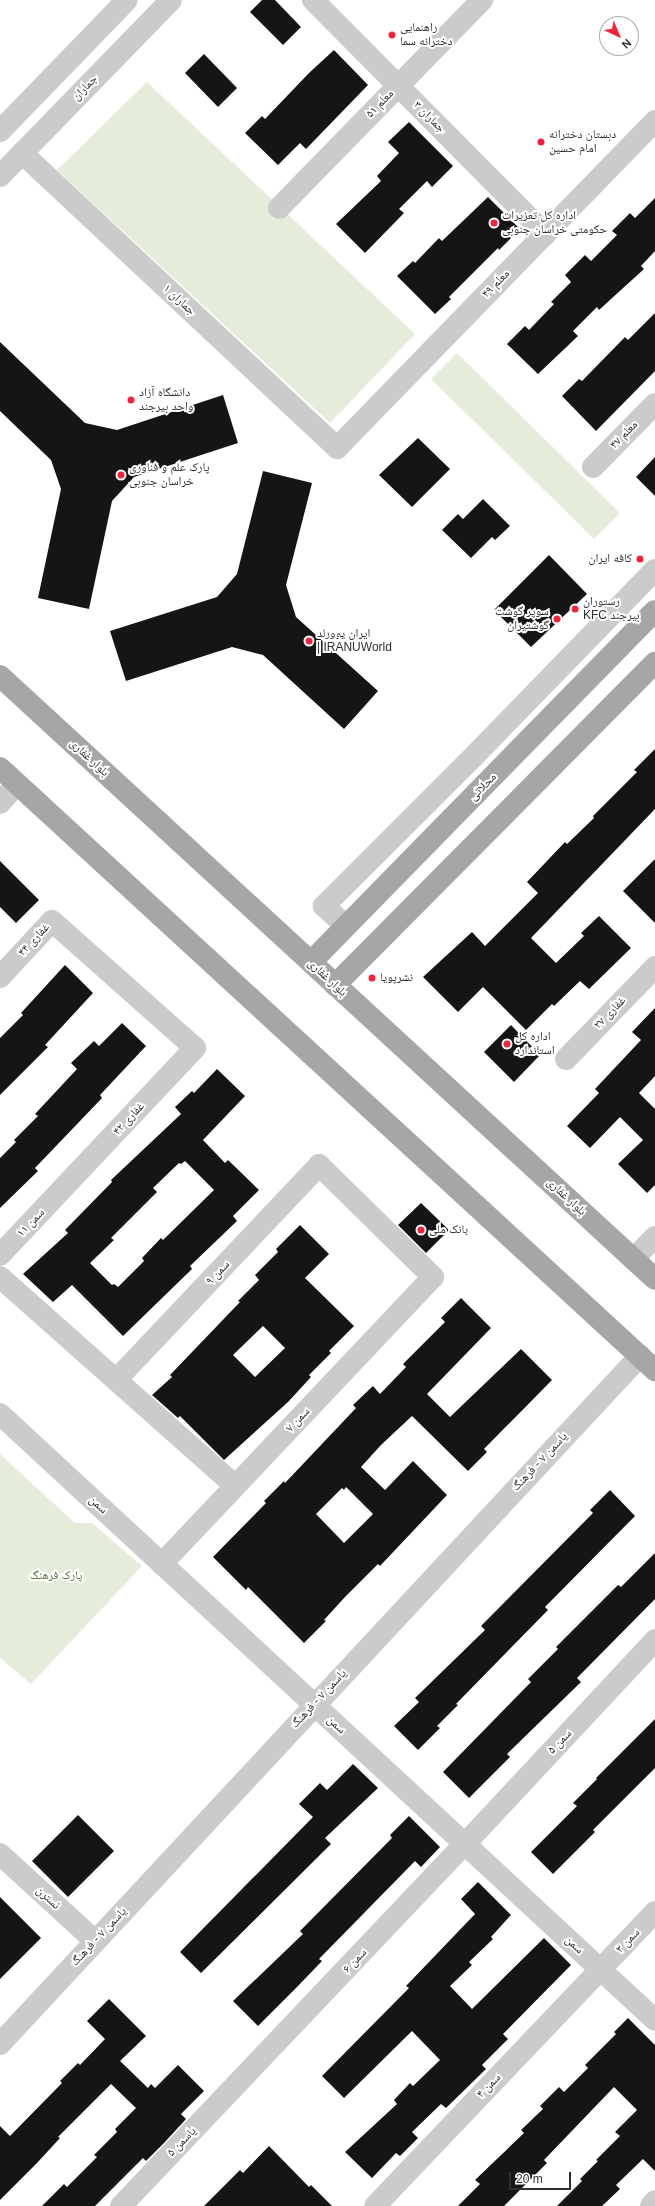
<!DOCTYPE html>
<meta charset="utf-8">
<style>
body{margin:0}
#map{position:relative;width:655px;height:2206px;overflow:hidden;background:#fff;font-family:Helvetica,"Noto Naskh Arabic",sans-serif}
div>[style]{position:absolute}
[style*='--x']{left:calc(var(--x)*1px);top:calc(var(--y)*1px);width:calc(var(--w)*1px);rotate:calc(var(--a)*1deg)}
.green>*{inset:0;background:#e5edda}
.building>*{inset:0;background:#151515}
.minor>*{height:22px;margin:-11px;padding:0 11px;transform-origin:11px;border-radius:11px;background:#cbcbcb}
.major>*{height:22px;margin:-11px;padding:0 11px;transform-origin:11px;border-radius:11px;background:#a6a6a6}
.dots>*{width:11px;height:11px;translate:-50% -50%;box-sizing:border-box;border:2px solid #fff;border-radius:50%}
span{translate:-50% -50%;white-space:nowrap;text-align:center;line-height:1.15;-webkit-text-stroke:4px #fff;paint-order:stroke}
.poi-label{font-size:12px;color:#2e2e2e}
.left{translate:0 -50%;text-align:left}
.right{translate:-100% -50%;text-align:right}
.street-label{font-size:12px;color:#2e2e2e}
.park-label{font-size:12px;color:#536d38}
.north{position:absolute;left:599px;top:16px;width:40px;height:40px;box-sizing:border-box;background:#fff;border:1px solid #ababab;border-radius:50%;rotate:136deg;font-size:11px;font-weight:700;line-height:16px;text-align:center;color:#2e2e2e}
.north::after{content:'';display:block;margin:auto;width:14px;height:18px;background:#f2233b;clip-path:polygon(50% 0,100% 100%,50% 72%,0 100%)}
.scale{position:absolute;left:509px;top:2172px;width:62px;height:18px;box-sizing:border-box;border:2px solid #2e2e2e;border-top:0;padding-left:5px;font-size:12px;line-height:14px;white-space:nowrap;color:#2e2e2e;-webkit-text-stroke:3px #fff;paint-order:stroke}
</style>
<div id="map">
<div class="green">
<div style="clip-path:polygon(147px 82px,415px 334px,330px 423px,57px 170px)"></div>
<div style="clip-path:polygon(457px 353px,620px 513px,594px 539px,431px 379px)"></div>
<div style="clip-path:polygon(0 1454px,75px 1523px,92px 1523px,142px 1566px,31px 1684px,0 1658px)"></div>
</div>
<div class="building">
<div style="clip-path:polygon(262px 0,275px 0,301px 27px,283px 45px,250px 12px)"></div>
<div style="clip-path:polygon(334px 50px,368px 85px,306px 149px,300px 143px,278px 165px,245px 133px,262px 116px,265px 119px,309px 73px)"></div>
<div style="clip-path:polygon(204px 54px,237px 88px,218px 107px,185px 73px)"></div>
<div style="clip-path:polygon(409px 122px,453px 166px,432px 187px,427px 181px,399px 209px,404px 213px,365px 253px,336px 224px,381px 181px,377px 176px,399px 153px,388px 142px)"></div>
<div style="clip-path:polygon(488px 197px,520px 229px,499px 250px,498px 248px,449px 297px,451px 299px,435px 314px,397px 276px,413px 261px,415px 263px,439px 238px,442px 241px)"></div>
<div style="clip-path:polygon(655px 198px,655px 251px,641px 266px,644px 269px,599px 310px,597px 307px,573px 331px,578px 336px,538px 374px,507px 344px,525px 326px,529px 330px,554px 304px,551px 302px,571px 282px,565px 275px,585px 255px,591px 261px,617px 235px,612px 231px,630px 213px,635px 218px)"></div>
<div style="clip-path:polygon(655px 313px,655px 371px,596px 431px,562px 396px,579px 379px,582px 381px,625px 337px,628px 340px)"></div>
<div style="clip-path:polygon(0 342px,85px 423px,117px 430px,223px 395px,238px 443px,134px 477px,112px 501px,89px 609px,38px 598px,61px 489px,51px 460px,0 411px)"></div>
<div style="clip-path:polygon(418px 438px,450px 469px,412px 507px,379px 475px)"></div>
<div style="clip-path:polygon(655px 457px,655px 496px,636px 477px)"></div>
<div style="clip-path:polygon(263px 471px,312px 483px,286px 585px,296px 617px,378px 691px,344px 729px,263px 655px,232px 647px,126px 681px,110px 631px,217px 597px,237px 574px)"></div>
<div style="clip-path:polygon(483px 499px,510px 526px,495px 540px,492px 537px,471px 558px,442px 530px,458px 514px,463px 519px)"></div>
<div style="clip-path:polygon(549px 555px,587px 594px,531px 647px,494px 610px)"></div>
<div style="clip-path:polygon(655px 749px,655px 809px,531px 938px,556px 963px,584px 936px,581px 933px,599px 916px,631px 948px,589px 989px,580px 981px,554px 1006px,552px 1004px,526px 1030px,483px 987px,458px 1012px,423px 977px,472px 932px,485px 946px,538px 893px,527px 882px,565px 842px,567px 844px,594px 818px,593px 816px,637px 772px,634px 770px)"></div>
<div style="clip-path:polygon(655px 859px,655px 923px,623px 891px)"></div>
<div style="clip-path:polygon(0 861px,39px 900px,16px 923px,0 907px)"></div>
<div style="clip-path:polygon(65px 965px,93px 993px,45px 1045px,48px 1047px,0 1095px,0 1038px,23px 1015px,21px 1013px)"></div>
<div style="clip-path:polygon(655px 1008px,655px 1076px,639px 1093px,655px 1109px,655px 1185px,647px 1193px,618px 1164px,643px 1140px,620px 1117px,590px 1148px,567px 1126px,599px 1093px,595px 1089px,641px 1040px,632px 1032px)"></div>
<div style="clip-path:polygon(122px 1023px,146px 1046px,100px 1095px,102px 1098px,35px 1168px,38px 1171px,0 1208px,0 1158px,16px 1142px,14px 1140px,38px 1116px,35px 1114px,77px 1069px,71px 1063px,94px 1041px,99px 1046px)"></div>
<div style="clip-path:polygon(511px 1025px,540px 1055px,514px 1082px,484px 1052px)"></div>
<div style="clip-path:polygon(evenodd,217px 1069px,245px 1096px,203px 1140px,225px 1163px,228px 1160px,259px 1190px,233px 1216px,237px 1221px,190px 1266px,192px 1269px,123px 1336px,72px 1285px,53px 1302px,23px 1274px,68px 1233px,65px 1230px,112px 1182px,111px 1180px,181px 1114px,175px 1107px,192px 1091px,194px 1093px,217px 1069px,185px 1161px,214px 1190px,163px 1240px,161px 1238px,142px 1258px,144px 1261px,118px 1287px,114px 1284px,112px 1285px,90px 1263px,114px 1240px,111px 1238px,157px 1192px,153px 1188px,179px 1163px,181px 1164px,185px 1161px)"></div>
<div style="clip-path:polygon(421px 1203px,449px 1230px,426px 1253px,398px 1225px)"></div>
<div style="clip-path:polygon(evenodd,300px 1225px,329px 1254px,305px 1278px,354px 1326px,329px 1351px,331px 1353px,309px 1375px,311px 1377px,288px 1402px,224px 1460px,180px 1416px,178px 1418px,152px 1395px,172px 1377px,170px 1375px,240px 1302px,238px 1301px,259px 1280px,255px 1275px,278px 1252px,276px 1249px,300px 1225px,263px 1326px,285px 1348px,255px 1377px,233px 1355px,263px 1326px)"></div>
<div style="clip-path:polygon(evenodd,461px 1298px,491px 1328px,427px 1394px,450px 1417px,521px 1349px,552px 1380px,484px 1449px,487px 1452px,468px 1471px,412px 1416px,381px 1445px,361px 1467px,385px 1490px,413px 1461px,447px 1495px,380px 1566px,378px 1564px,345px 1597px,324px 1620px,326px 1621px,304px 1643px,248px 1587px,246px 1590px,213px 1557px,266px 1503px,264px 1501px,284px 1481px,285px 1483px,356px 1408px,353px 1405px,373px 1386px,380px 1394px,406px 1367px,403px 1364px,445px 1322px,441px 1318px,461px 1298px,346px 1487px,373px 1514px,344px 1543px,316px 1514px,342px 1488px,344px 1490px,346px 1487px)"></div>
<div style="clip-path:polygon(610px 1490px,635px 1516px,545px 1607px,548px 1610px,456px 1704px,458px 1705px,437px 1726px,440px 1728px,418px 1750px,394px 1726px,419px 1702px,415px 1698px,485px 1630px,481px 1626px,593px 1513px,590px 1510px)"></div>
<div style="clip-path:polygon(655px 1553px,655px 1599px,577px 1678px,581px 1682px,507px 1754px,510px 1757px,469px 1798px,443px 1772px,531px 1682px,528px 1679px,558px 1649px,556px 1647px,618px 1585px,621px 1587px)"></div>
<div style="clip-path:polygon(655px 1719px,655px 1768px,593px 1830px,595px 1832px,553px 1874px,531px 1852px,577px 1806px,573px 1803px,597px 1779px,596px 1778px)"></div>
<div style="clip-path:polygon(353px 1764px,378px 1788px,325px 1838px,331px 1844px,201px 1973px,180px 1952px,313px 1817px,299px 1804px,320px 1783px,327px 1790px)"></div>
<div style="clip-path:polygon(78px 1815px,114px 1851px,68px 1897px,32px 1861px)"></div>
<div style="clip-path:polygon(409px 1816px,440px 1847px,421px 1867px,415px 1861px,319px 1959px,322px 1961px,297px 1987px,258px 2026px,233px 2001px,303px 1934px,300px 1931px,392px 1838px,390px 1835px)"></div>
<div style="clip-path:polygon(478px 1882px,511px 1915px,491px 1937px,493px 1939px,469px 1962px,472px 1965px,450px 1986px,472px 2009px,544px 1938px,571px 1965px,503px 2034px,508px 2039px,482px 2065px,486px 2069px,446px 2108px,441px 2104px,412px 2132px,418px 2138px,400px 2156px,396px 2153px,372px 2178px,345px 2152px,397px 2104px,394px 2100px,410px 2083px,413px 2086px,440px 2060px,412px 2031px,344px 2098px,322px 2076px,409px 1988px,406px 1986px,475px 1914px,461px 1899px)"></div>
<div style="clip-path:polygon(0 1897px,41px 1938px,0 1979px)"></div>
<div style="clip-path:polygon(109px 1999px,146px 2036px,120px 2061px,148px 2088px,151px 2084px,155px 2088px,178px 2065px,204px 2091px,181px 2114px,186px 2119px,164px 2143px,146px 2161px,143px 2158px,95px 2206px,42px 2206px,64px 2184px,67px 2187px,97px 2157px,94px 2155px,117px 2132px,115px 2129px,136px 2108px,111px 2084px,58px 2137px,60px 2138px,37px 2163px,0 2200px,0 2126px,10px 2136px,62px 2083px,60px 2081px,78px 2063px,80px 2065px,105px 2039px,87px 2021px)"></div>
<div style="clip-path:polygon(628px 2018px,655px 2045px,655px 2171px,643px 2159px,616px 2185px,620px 2189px,602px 2206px,557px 2206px,582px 2181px,580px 2179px,598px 2161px,596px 2160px,620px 2136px,615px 2132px,637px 2110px,614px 2087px,544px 2160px,547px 2163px,504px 2206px,458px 2206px,480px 2184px,475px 2180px,524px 2133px,521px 2130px,543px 2109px,540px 2106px,559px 2087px,564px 2092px,588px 2068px,585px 2065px,616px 2034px,614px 2032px)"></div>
<div style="clip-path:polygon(269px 2146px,309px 2187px,311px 2185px,332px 2206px,204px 2206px,240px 2170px,243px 2173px)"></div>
</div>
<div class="minor">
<div style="--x:313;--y:0;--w:330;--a:45.2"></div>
<div style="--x:0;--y:131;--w:182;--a:-45.9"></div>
<div style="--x:22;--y:153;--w:432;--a:43.1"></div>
<div style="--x:337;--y:448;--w:456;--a:-45.8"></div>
<div style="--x:0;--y:176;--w:245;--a:-45.8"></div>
<div style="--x:279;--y:208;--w:291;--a:-45.7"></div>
<div style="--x:593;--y:467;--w:88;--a:-45.5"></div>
<div style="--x:0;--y:803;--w:25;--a:-48"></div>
<div style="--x:346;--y:926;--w:30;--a:-138"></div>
<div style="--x:324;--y:906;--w:214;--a:-45"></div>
<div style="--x:475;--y:755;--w:258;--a:-45.8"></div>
<div style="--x:0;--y:977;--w:76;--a:-47.1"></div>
<div style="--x:52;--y:921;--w:191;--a:41.6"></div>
<div style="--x:195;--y:1048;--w:284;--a:133.3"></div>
<div style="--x:566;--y:1059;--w:128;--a:-45.9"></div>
<div style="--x:633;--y:1259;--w:31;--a:-45"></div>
<div style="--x:0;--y:1277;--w:314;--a:41.6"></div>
<div style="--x:116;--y:1380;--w:296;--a:-46.6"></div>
<div style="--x:319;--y:1165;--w:160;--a:44.5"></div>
<div style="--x:433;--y:1277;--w:395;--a:133.4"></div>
<div style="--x:0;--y:1414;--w:892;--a:42.77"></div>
<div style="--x:0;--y:1854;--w:129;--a:42.5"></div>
<div style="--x:0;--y:2044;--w:940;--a:-47.07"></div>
<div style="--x:121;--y:2206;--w:499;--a:-46.5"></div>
<div style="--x:465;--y:1844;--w:279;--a:-47"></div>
<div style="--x:375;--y:2206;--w:406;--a:-46.4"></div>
<div style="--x:651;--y:2206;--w:6;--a:-51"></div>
</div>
<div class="major">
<div style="--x:0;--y:676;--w:890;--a:42.63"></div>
<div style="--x:0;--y:768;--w:890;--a:42.59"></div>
<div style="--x:311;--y:962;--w:491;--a:-45.6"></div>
<div style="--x:335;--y:985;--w:454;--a:-45.2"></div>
</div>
<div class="dots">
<div style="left:392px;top:35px;background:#f2233b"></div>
<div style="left:541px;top:142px;background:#f2233b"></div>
<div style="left:494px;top:223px;background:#f2233b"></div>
<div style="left:131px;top:400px;background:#f2233b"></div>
<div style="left:121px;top:475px;background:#f2233b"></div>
<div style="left:640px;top:559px;background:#f2233b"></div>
<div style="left:575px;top:609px;background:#f2233b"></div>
<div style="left:557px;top:619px;background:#f2233b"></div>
<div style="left:309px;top:641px;background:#f2233b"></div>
<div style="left:372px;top:978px;background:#f2233b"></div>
<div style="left:507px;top:1044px;background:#f2233b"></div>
<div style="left:421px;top:1230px;background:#f2233b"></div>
</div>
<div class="poi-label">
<span class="left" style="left:400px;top:35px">راهنمایی<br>دخترانه سما</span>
<span class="left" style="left:549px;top:142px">دبستان دخترانه<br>امام حسین</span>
<span class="left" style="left:502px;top:223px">اداره کل تعزیرات<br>حکومتی خراسان جنوبی</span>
<span class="left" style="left:139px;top:400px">دانشگاه آزاد<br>واحد بیرجند</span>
<span class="left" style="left:129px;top:475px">پارک علم و فناوری<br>خراسان جنوبی</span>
<span class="right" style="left:632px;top:559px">کافه ایران</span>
<span class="left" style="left:583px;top:609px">رستوران<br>KFC بیرجند</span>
<span class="right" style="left:549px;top:619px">سوپر گوشت<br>گوشتیران</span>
<span class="left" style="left:317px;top:641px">ایران یوورلد<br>| IRANUWorld</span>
<span class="left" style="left:380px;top:978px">نشرپویا</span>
<span class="left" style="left:515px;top:1044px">اداره کل<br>استاندارد</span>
<span class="left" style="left:429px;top:1230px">بانک ملی</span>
</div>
<div class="street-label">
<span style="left:85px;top:88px;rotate:-46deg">جماران</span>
<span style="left:380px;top:104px;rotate:-46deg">معلم ۵۱</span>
<span style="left:429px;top:117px;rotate:45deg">جماران ۳</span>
<span style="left:496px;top:284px;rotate:-46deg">معلم ۴۹</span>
<span style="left:179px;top:300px;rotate:43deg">جماران ۱</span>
<span style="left:624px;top:435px;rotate:-46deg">معلم ۴۷</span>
<span style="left:89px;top:758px;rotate:43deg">بلوار غفاری</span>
<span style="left:483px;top:787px;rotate:-45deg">محلاتی</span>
<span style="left:34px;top:940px;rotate:-47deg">غفاری ۴۴</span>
<span style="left:327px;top:978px;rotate:43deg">بلوار غفاری</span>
<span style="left:610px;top:1013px;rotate:-46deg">غفاری ۲۷</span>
<span style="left:129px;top:1119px;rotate:-47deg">غفاری ۴۲</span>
<span style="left:566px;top:1197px;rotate:43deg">بلوار غفاری</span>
<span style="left:31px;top:1223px;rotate:-46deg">سمن ۱۱</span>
<span style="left:218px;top:1273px;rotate:-47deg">سمن ۹</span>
<span style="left:298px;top:1420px;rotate:-47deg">سمن ۷</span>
<span style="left:540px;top:1462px;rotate:-47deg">یاسمن ۷ - فرهنگ</span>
<span style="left:98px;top:1505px;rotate:43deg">سمن</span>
<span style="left:319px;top:1699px;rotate:-47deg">یاسمن ۷ - فرهنگ</span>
<span style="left:336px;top:1725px;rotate:43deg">سمن</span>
<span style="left:560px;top:1742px;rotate:-47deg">سمن ۵</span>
<span style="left:48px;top:1898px;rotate:43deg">نسترن</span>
<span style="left:99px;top:1937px;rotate:-47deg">یاسمن ۷ - فرهنگ</span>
<span style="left:628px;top:1941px;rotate:-47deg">سمن ۳</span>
<span style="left:574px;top:1945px;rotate:43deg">سمن</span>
<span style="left:355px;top:1961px;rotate:-47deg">سمن ۶</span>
<span style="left:489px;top:2086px;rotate:-46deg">سمن ۴</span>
<span style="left:182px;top:2142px;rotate:-46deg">یاسمن ۵</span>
</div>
<div class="park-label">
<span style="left:56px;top:1576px">پارک فرهنگ</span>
</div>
<div class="north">N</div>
<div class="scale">20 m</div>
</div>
